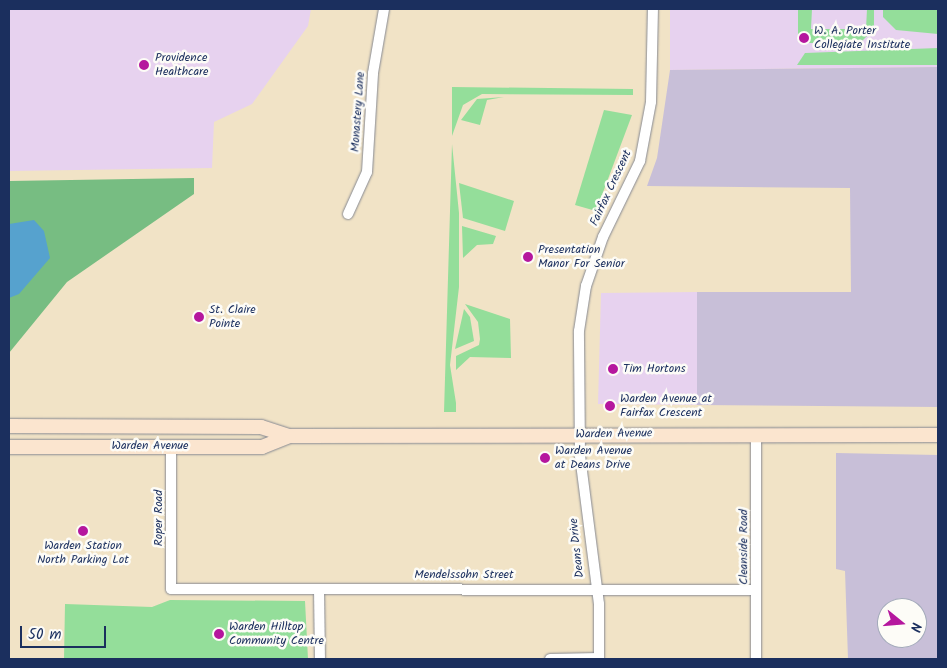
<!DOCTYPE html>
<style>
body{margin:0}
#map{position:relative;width:947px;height:668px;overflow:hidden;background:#f1e3c6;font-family:Kalam,sans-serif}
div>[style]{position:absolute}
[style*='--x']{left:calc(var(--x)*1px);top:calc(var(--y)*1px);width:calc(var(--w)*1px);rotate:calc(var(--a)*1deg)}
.built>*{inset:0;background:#e7d2ef}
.industrial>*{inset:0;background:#c8bfd8}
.green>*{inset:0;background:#94de9a}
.forest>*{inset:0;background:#77bd82}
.water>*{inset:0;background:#56a2ce}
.roads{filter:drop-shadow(0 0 1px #868992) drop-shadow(0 0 1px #868992)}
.minor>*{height:10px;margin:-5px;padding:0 5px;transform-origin:5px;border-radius:5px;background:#fff}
.secondary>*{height:14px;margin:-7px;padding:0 7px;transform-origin:7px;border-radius:7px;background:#fbe5cf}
.dots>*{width:14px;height:14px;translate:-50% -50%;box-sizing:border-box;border:2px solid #fdfcf7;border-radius:50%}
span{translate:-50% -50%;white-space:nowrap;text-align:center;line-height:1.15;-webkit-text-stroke:5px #fdfcf7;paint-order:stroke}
.poi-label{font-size:12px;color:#1b2f5e}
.left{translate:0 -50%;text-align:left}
.street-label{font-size:12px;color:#1b2f5e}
.frame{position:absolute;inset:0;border:10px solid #1b2f5e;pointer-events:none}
.north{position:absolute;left:877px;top:598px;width:50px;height:50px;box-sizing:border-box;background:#fdfcf7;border:1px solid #a3aaba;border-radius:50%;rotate:107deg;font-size:14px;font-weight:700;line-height:20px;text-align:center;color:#1b2f5e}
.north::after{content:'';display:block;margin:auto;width:18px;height:22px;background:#b5179e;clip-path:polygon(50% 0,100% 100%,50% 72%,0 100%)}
.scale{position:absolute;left:20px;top:626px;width:86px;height:22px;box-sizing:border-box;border:2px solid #1b2f5e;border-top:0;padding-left:6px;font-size:15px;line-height:18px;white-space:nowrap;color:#1b2f5e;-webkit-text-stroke:4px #fdfcf7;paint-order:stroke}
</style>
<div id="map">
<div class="built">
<div style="clip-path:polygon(9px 9px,311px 9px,308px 26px,252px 104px,214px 122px,212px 168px,9px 171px)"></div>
<div style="clip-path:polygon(670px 9px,938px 9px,938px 67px,670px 70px)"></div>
<div style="clip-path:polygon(697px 292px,697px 405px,598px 404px,601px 293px)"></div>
</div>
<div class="industrial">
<div style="clip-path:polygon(938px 67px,938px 407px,697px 405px,697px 292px,851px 292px,850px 188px,647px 186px,657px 158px,670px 70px)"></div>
<div style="clip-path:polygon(evenodd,836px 453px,938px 455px,938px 659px,848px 659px,845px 571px,836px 569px,836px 453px,887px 608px,917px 608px,917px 638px,887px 638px,887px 608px)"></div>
</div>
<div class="green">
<div style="clip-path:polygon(798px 9px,812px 9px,811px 29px,866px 29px,867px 9px,874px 9px,874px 29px,860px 43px,802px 43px,798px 40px)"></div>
<div style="clip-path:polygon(883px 9px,938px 9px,938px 34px,896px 30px,883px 17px)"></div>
<div style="clip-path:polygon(938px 48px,938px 65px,797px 65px,805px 53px)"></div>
<div style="clip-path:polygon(452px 87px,633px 89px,633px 95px,482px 94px,463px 105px,452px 136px)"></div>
<div style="clip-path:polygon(504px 97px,487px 100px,480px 125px,461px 120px,477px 99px)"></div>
<div style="clip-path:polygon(604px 110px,632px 115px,596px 211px,575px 205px)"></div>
<div style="clip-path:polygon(452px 144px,459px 213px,459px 287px,450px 365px,456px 403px,456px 412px,444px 412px)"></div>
<div style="clip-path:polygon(459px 183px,514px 201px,505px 231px,463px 218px)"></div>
<div style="clip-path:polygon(462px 226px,496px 236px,493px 244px,477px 245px,463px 258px)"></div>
<div style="clip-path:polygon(465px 304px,510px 319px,511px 358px,470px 357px,456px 370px,456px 356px,479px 345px,480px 339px,478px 322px)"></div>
<div style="clip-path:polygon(464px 309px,470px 317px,474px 341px,455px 349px)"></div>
<div style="clip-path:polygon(170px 600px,305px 601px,308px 659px,64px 659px,65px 604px,152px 607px)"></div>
</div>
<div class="forest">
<div style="clip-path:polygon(194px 178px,194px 194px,67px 282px,9px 353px,9px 181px)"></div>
</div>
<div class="water">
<div style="clip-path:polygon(34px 220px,44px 231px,50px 258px,19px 294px,9px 298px,9px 224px)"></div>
</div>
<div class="roads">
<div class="minor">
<div style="--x:348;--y:214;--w:46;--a:-65.7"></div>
<div style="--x:367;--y:172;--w:99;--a:-86.5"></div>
<div style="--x:373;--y:73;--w:65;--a:-80.2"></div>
<div style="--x:171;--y:446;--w:143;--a:90"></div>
<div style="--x:171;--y:589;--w:585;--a:0.1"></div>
<div style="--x:319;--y:589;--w:70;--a:89.2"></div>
<div style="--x:550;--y:659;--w:49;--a:-1.2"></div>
<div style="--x:599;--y:659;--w:55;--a:-90"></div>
<div style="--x:599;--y:604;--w:149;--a:-97.3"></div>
<div style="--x:580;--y:456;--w:125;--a:-90.5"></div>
<div style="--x:579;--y:331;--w:46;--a:-81.2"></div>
<div style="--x:586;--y:286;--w:52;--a:-70.9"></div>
<div style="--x:603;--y:237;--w:85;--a:-64"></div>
<div style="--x:640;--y:161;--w:60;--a:-79.4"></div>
<div style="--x:651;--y:102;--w:93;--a:-88.8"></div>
<div style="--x:756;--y:659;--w:224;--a:-90"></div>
</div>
<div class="secondary">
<div style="--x:9;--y:426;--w:252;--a:0.2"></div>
<div style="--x:261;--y:427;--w:29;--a:18"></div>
<div style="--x:289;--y:436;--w:649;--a:-0.09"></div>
<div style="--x:9;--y:447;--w:253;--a:0"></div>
<div style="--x:262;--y:447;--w:29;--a:-22"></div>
</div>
</div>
<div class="dots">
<div style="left:804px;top:38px;background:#b5179e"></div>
<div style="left:144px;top:65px;background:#b5179e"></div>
<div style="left:528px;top:257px;background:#b5179e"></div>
<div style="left:199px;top:317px;background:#b5179e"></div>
<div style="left:613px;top:369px;background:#b5179e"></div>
<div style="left:610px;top:406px;background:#b5179e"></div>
<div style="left:545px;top:458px;background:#b5179e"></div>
<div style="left:83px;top:531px;background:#b5179e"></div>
<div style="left:219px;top:634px;background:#b5179e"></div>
</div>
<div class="poi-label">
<span class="left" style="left:814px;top:38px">W. A. Porter<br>Collegiate Institute</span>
<span class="left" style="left:155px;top:65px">Providence<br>Healthcare</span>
<span class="left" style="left:538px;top:257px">Presentation<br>Manor For Senior</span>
<span class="left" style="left:209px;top:317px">St. Claire<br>Pointe</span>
<span class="left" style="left:623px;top:369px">Tim Hortons</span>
<span class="left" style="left:620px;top:406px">Warden Avenue at<br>Fairfax Crescent</span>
<span class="left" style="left:555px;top:458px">Warden Avenue<br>at Deans Drive</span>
<span style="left:83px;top:553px">Warden Station<br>North Parking Lot</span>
<span class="left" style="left:229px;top:634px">Warden Hilltop<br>Community Centre</span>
</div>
<div class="street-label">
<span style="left:358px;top:112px;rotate:-86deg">Monastery Lane</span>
<span style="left:611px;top:188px;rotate:-65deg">Fairfax Crescent</span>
<span style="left:614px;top:434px;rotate:-1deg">Warden Avenue</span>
<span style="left:150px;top:446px">Warden Avenue</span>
<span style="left:159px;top:518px;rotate:-90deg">Roper Road</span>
<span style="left:744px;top:547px;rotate:-90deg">Cleanside Road</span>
<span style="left:577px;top:548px;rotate:-96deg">Deans Drive</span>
<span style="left:464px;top:575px">Mendelssohn Street</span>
</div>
<div class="frame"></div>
<div class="north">N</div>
<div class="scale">50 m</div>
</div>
